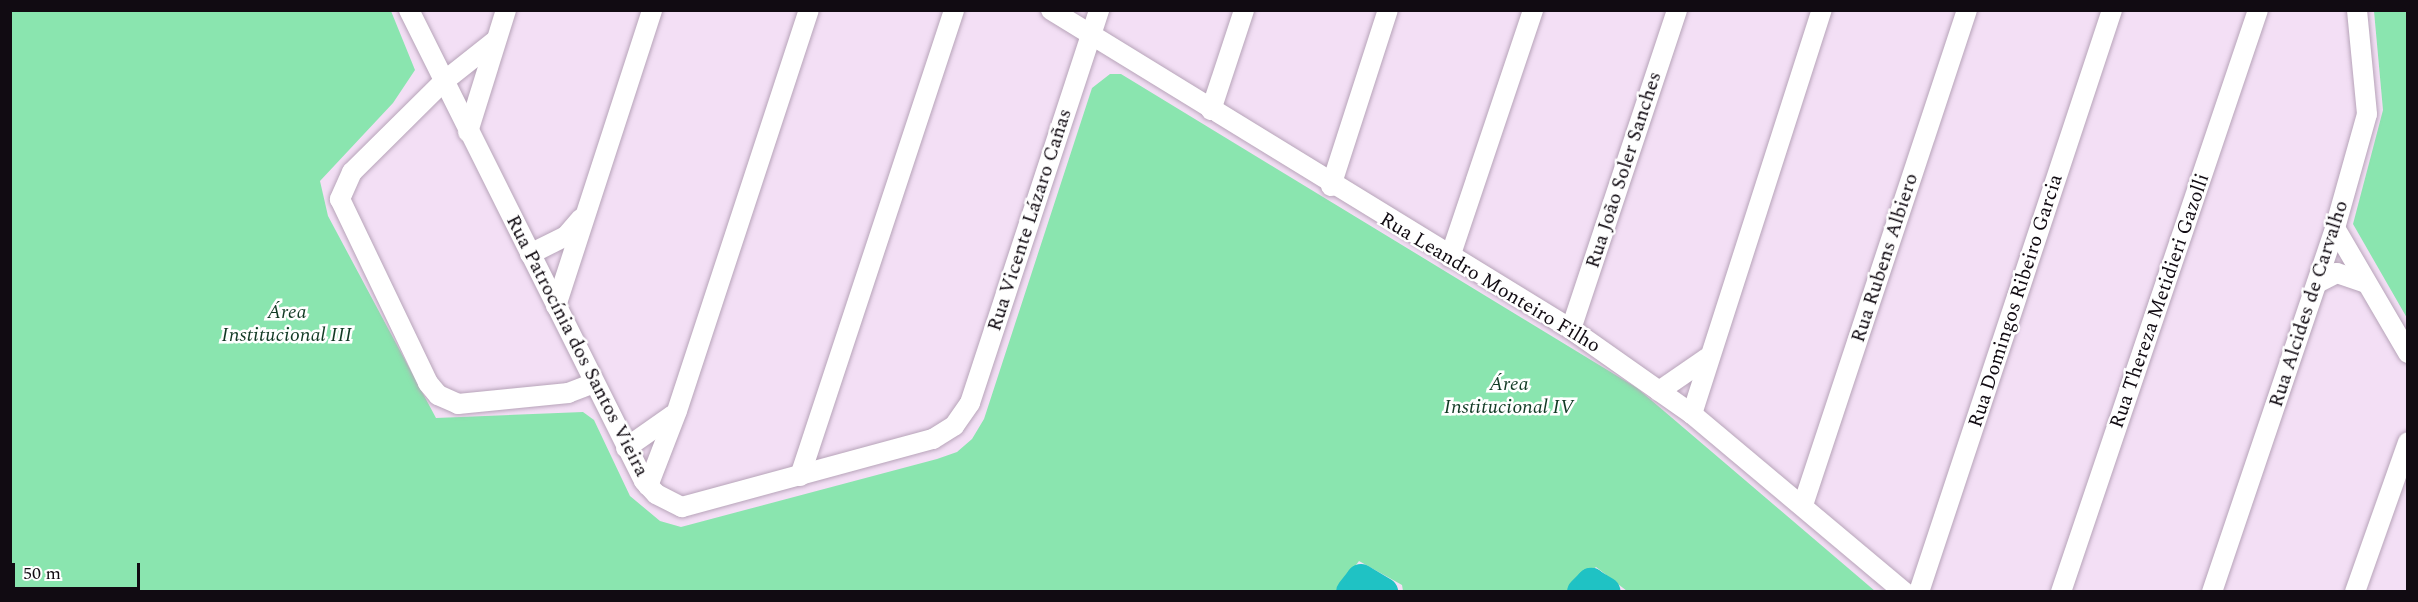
<!DOCTYPE html>
<meta charset="utf-8">
<style>
body{margin:0}
#map{position:relative;width:2418px;height:602px;overflow:hidden;background:#f3dff5;font-family:Spectral,serif}
div>[style]{position:absolute}
[style*='--x']{left:calc(var(--x)*1px);top:calc(var(--y)*1px);width:calc(var(--w)*1px);rotate:calc(var(--a)*1deg)}
.green>*{inset:0;background:#8ae5af}
.river>*{height:30px;margin:-15px;padding:0 15px;transform-origin:15px;border-radius:15px;background:#1fc2c4}
.roads{filter:drop-shadow(0 0 2px #b7a4b9) drop-shadow(0 0 2px #b7a4b9)}
.minor>*{height:20px;margin:-10px;padding:0 10px;transform-origin:10px;border-radius:10px;background:#fff}
span{translate:-50% -50%;white-space:nowrap;text-align:center;line-height:1.15;-webkit-text-stroke:5px #fff;paint-order:stroke}
.street-label{font-size:20px;color:#110b12}
.park-label{font-size:20px;color:#113a24;font-style:italic}
.frame{position:absolute;inset:0;border:12px solid #110b12;pointer-events:none}
.scale{position:absolute;left:12px;top:563px;width:128px;height:27px;box-sizing:border-box;border:3px solid #110b12;border-top:0;padding-left:8px;font-size:18px;line-height:21px;white-space:nowrap;color:#110b12;-webkit-text-stroke:4px #fff;paint-order:stroke}
</style>
<div id="map">
<div class="green">
<div style="clip-path:polygon(10px 11px,391px 11px,415px 70px,393px 103px,320px 181px,328px 216px,436px 418px,583px 412px,594px 420px,630px 496px,660px 521px,681px 527px,937px 459px,957px 452px,972px 439px,984px 419px,1092px 88px,1110px 74px,1121px 74px,1637px 388px,1875px 591px,1627px 591px,1596px 567px,1567px 591px,1403px 591px,1402px 585px,1359px 561px,1336px 592px,11px 591px)"></div>
<div style="clip-path:polygon(2374px 11px,2407px 11px,2407px 318px,2353px 224px,2383px 110px)"></div>
</div>
<div class="river">
<div style="--x:1351;--y:592;--w:16;--a:-52"></div>
<div style="--x:1361;--y:579;--w:26;--a:31"></div>
<div style="--x:1582;--y:592;--w:13;--a:-45"></div>
<div style="--x:1591;--y:583;--w:17;--a:31"></div>
</div>
<div class="roads">
<div class="minor">
<div style="--x:409;--y:10;--w:526;--a:63.48"></div>
<div style="--x:644;--y:481;--w:18;--a:47"></div>
<div style="--x:656;--y:494;--w:29;--a:27"></div>
<div style="--x:682;--y:507;--w:260;--a:-15.2"></div>
<div style="--x:933;--y:439;--w:25;--a:-32"></div>
<div style="--x:954;--y:426;--w:28;--a:-55"></div>
<div style="--x:970;--y:403;--w:414;--a:-71.8"></div>
<div style="--x:1051;--y:10;--w:610;--a:31.53"></div>
<div style="--x:1571;--y:329;--w:148;--a:35.1"></div>
<div style="--x:1692;--y:414;--w:277;--a:40"></div>
<div style="--x:496;--y:40;--w:68;--a:141.6"></div>
<div style="--x:443;--y:82;--w:128;--a:135.3"></div>
<div style="--x:352;--y:172;--w:30;--a:114"></div>
<div style="--x:340;--y:199;--w:204;--a:64.4"></div>
<div style="--x:428;--y:383;--w:16;--a:50"></div>
<div style="--x:438;--y:395;--w:22;--a:24"></div>
<div style="--x:458;--y:404;--w:111;--a:-5.7"></div>
<div style="--x:568;--y:393;--w:28;--a:-21"></div>
<div style="--x:1211;--y:110;--w:105;--a:-71.7"></div>
<div style="--x:468;--y:132;--w:128;--a:-72.7"></div>
<div style="--x:1331;--y:186;--w:185;--a:-72.1"></div>
<div style="--x:2335;--y:228;--w:145;--a:59.7"></div>
<div style="--x:530;--y:254;--w:40;--a:-26.6"></div>
<div style="--x:566;--y:236;--w:23;--a:-49"></div>
<div style="--x:1450;--y:257;--w:261;--a:-71.4"></div>
<div style="--x:2317;--y:283;--w:22;--a:-27"></div>
<div style="--x:2337;--y:273;--w:31;--a:19"></div>
<div style="--x:556;--y:306;--w:311;--a:-72"></div>
<div style="--x:1571;--y:329;--w:336;--a:-71.6"></div>
<div style="--x:1659;--y:391;--w:58;--a:-34.5"></div>
<div style="--x:1692;--y:414;--w:424;--a:-72.2"></div>
<div style="--x:626;--y:448;--w:57;--a:-35.1"></div>
<div style="--x:800;--y:476;--w:491;--a:-71.7"></div>
<div style="--x:648;--y:486;--w:80;--a:-68.9"></div>
<div style="--x:677;--y:411;--w:422;--a:-71.8"></div>
<div style="--x:1803;--y:505;--w:521;--a:-71.67"></div>
<div style="--x:1919;--y:592;--w:613;--a:-71.65"></div>
<div style="--x:2061;--y:592;--w:614;--a:-71.3"></div>
<div style="--x:2212;--y:592;--w:384;--a:-71.3"></div>
<div style="--x:2335;--y:228;--w:118;--a:-74.3"></div>
<div style="--x:2367;--y:114;--w:104;--a:-95.5"></div>
<div style="--x:2355;--y:592;--w:159;--a:-70.5"></div>
</div>
</div>
<div class="street-label">
<span style="left:1624px;top:170px;rotate:-72deg">Rua João Soler Sanches</span>
<span style="left:1030px;top:220px;rotate:-72deg">Rua Vicente Lázaro Cañas</span>
<span style="left:1885px;top:258px;rotate:-72deg">Rua Rubens Albiero</span>
<span style="left:1490px;top:283px;rotate:31deg">Rua Leandro Monteiro Filho</span>
<span style="left:2016px;top:301px;rotate:-72deg">Rua Domingos Ribeiro Garcia</span>
<span style="left:2160px;top:301px;rotate:-71deg">Rua Thereza Metidieri Gazolli</span>
<span style="left:2309px;top:304px;rotate:-72deg">Rua Alcides de Carvalho</span>
<span style="left:577px;top:346px;rotate:63deg">Rua Patrocínia dos Santos Vieira</span>
</div>
<div class="park-label">
<span style="left:287px;top:324px">Área<br>Institucional III</span>
<span style="left:1509px;top:396px">Área<br>Institucional IV</span>
</div>
<div class="frame"></div>
<div class="scale">50 m</div>
</div>
